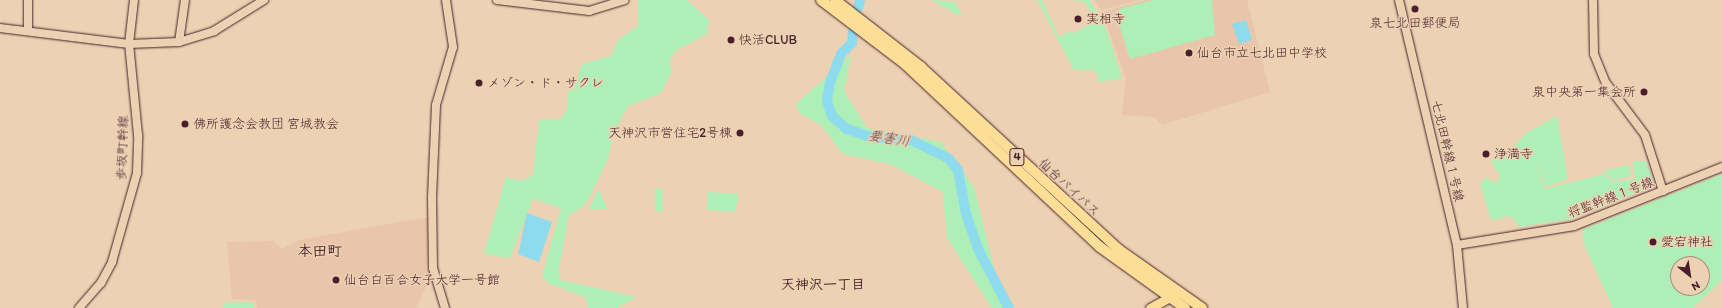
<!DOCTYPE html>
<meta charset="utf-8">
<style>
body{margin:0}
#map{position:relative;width:1722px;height:308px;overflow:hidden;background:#ecd1b3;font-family:Itim,"Klee One",sans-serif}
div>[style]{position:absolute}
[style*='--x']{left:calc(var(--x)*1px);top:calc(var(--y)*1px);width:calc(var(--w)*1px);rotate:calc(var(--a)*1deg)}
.built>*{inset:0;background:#e9c5aa}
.green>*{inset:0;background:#aeeeb7}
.water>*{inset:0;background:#8edbed}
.river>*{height:10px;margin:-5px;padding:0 5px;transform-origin:5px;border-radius:5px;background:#8edbed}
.roads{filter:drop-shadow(0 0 1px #4a1f2b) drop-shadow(0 0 1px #4a1f2b)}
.secondary>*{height:8px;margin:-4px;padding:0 4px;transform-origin:4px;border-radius:4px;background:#ecd1b3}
.primary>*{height:9px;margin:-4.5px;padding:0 4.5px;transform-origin:4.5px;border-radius:4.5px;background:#fdde96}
.highway>*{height:10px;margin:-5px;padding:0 5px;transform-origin:5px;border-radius:5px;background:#fdde96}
.dots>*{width:11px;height:11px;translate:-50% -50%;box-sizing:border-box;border:2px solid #ecd1b3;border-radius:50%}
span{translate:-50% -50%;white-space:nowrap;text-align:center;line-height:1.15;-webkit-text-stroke:3px #ecd1b3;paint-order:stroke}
.shield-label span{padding:1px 3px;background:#ecd1b3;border:1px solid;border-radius:3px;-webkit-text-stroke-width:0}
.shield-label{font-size:12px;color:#4a1f2b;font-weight:700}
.poi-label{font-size:13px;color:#4a1f2b}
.left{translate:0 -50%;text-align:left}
.right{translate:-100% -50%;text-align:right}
.street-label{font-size:13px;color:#4a1f2b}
.water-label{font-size:14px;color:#543b48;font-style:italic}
.neighbourhood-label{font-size:14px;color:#4a1f2b;font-weight:700}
.quarter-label{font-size:15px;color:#4a1f2b;font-weight:700}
.north{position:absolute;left:1670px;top:256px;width:40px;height:40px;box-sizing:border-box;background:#ecd1b3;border:1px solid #ab8a7d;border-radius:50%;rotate:150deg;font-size:11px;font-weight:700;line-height:16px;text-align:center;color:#4a1f2b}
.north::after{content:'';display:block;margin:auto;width:14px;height:18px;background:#4a1f2b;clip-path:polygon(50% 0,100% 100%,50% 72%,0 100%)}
</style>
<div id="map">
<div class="built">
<div style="clip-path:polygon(1094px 0,1140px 0,1101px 10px)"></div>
<div style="clip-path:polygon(1146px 0,1247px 0,1270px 92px,1162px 125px,1154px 117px,1122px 115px,1126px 78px,1102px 12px)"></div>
<div style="clip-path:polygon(428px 217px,427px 285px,416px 308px,257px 308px,255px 300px,232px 299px,227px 242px,274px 241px,282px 249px,299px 240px)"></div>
</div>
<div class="green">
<div style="clip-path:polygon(638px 0,687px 0,709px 20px,707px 34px,675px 51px,669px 62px,672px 71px,661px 93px,628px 106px,613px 134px,608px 159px,590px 196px,584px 206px,569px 215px,559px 269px,560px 280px,637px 297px,617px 308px,588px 308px,585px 297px,550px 284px,542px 277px,561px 208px,533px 199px,510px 258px,484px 254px,506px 177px,522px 181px,533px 175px,539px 120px,561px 119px,567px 109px,568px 92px,575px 88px,582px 64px,611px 56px,618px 40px,638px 26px)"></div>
<div style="clip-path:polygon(931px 0,955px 2px,962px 14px,957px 15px)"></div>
<div style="clip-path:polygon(1037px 0,1042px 0,1059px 37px,1070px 31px,1074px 33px,1096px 20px,1084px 2px,1072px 0,1090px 0,1107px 31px,1122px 78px,1099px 82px,1095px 70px,1074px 70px)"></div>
<div style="clip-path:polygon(1153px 0,1212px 0,1215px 35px,1130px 59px,1116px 15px,1119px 9px)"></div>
<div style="clip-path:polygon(851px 55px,844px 91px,867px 128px,941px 142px,974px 187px,998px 284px,1009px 308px,992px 308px,947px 238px,943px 192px,890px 164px,843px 154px,821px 125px,799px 113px,796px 104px)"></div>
<div style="clip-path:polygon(1557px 116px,1568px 179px,1546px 187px,1535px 160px,1545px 189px,1604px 174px,1613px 182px,1635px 179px,1633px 161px,1645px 161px,1656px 185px,1571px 219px,1519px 227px,1511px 216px,1491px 220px,1480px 184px,1486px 177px,1494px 183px,1498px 181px,1500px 175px,1491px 162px,1500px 152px,1507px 154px,1526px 133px)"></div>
<div style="clip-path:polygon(1629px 165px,1631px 176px,1613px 180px,1603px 171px)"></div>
<div style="clip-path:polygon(evenodd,1722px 174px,1722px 280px,1693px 308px,1613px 308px,1585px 247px,1582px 236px,1584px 229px,1722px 174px,1678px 264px,1702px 264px,1702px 288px,1678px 288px,1678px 264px)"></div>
<div style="clip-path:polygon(655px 188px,662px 189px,663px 212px,655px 211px)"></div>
<div style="clip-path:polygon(597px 191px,600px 192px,607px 209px,589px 209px)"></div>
<div style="clip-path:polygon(708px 192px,739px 194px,735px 212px,707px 210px)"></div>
<div style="clip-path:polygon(253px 302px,254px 308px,223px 308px,225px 303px)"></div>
</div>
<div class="water">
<div style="clip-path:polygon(1246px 20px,1252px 40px,1239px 44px,1232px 24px)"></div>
<div style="clip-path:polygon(527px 213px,552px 222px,539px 262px,518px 254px)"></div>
</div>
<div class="river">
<div style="--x:858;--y:8;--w:8;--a:-76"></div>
<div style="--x:853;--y:32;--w:11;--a:95"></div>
<div style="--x:852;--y:43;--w:16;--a:135"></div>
<div style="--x:841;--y:54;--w:30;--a:111"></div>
<div style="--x:830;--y:82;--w:19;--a:99"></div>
<div style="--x:827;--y:101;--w:16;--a:72"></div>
<div style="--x:832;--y:116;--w:20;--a:41"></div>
<div style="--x:847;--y:129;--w:21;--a:19"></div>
<div style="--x:867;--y:136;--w:44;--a:5.2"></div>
<div style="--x:911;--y:140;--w:41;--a:25.9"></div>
<div style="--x:948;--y:158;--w:16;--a:50"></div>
<div style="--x:958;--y:170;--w:45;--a:79.7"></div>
<div style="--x:966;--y:214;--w:37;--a:71"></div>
<div style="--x:978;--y:249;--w:67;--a:62.3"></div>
</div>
<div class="roads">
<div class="secondary">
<div style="--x:28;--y:0;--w:31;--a:90"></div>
<div style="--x:497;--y:0;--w:93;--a:6.8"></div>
<div style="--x:589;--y:11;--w:37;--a:-17"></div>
<div style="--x:1399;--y:0;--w:252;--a:76.7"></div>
<div style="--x:1457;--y:245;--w:63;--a:84.6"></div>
<div style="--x:1593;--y:0;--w:54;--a:88.9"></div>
<div style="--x:1594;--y:54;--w:31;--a:68"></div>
<div style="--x:1606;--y:83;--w:65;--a:53.1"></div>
<div style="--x:1645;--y:135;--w:59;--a:72.2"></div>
<div style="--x:0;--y:28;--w:130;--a:7.1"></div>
<div style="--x:129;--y:44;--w:50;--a:-2.3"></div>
<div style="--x:179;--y:42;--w:37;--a:-17"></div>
<div style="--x:214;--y:31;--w:59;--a:-31.8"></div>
<div style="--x:179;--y:42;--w:42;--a:-81.9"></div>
<div style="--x:1457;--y:245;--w:119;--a:-9.2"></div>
<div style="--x:1574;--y:226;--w:159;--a:-21.7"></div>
<div style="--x:79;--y:308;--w:33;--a:-49"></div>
<div style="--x:101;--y:283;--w:24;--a:-62"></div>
<div style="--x:112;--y:262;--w:92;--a:-74.3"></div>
<div style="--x:137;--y:173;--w:38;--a:-88"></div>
<div style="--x:138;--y:135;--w:91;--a:-95.6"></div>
<div style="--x:129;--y:44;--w:44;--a:-83.5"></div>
<div style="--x:445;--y:308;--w:42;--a:-106.7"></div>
<div style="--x:433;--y:268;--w:71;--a:-90.8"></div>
<div style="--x:432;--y:197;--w:92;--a:-87.5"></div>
<div style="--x:436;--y:105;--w:60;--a:-73.7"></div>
<div style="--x:453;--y:47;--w:48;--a:-98.5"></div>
</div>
<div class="primary">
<div style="--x:1150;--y:308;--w:29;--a:-29"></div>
</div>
<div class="highway">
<div style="--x:821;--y:0;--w:106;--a:37.3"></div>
<div style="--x:905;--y:64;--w:267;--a:43.2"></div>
<div style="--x:1100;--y:247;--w:105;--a:35.7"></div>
<div style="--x:835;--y:0;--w:109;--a:37.9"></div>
<div style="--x:921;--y:67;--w:268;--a:42.7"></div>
<div style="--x:1118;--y:249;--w:103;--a:35.1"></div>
</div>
</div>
<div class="dots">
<div style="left:1415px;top:9px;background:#4a1f2b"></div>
<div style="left:1078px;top:19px;background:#4a1f2b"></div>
<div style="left:731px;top:40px;background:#4a1f2b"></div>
<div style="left:1189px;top:53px;background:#4a1f2b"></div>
<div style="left:479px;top:83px;background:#4a1f2b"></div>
<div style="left:1644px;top:92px;background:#4a1f2b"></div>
<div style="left:185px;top:124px;background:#4a1f2b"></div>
<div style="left:740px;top:133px;background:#4a1f2b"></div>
<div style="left:1486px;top:154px;background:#4a1f2b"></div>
<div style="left:1653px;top:242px;background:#4a1f2b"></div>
<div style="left:336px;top:280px;background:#4a1f2b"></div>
</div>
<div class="shield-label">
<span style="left:1017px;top:157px">4</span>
</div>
<div class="poi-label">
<span class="left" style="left:1086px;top:19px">実相寺</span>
<span style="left:1415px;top:23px">泉七北田郵便局</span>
<span class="left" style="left:739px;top:40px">快活CLUB</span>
<span class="left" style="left:1197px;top:53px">仙台市立七北田中学校</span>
<span class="left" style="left:487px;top:83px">メゾン・ド・サクレ</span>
<span class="right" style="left:1636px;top:92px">泉中央第一集会所</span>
<span class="left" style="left:193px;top:124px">佛所護念会教団 宮城教会</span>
<span class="right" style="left:732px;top:133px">天神沢市営住宅2号棟</span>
<span class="left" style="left:1494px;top:154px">浄満寺</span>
<span class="left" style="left:1661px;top:242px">愛宕神社</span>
<span class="left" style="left:344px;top:280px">仙台白百合女子大学一号館</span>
</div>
<div class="street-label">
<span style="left:123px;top:148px;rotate:-88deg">歩坂町幹線</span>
<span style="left:1447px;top:151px;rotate:77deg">七北田幹線１号線</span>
<span style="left:1069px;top:188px;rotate:43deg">仙台バイパス</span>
<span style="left:1611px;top:198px;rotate:-21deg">将監幹線１号線</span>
</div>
<div class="water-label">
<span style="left:889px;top:139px;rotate:9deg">要害川</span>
</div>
<div class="neighbourhood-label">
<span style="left:823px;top:285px">天神沢一丁目</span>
</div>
<div class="quarter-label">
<span style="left:320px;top:252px">本田町</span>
</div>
<div class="north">N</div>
</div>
